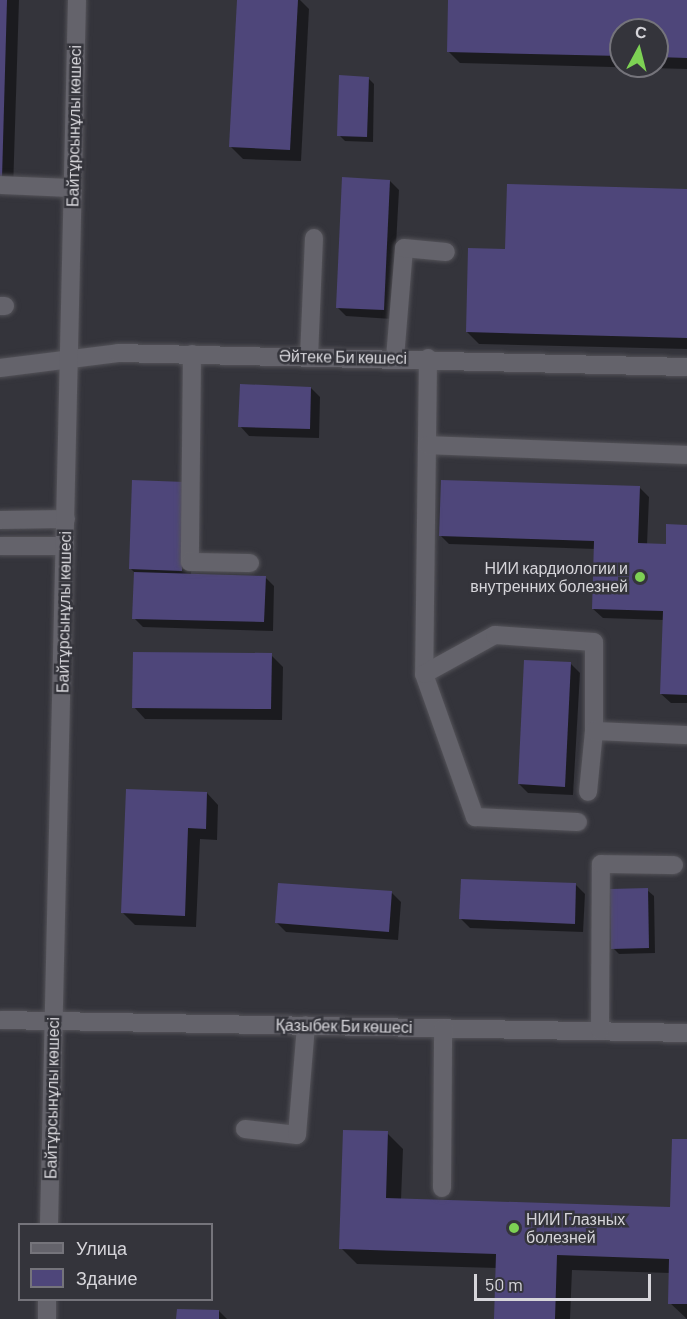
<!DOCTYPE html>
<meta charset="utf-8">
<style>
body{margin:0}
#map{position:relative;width:687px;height:1319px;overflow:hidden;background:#34343b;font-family:Barlow,sans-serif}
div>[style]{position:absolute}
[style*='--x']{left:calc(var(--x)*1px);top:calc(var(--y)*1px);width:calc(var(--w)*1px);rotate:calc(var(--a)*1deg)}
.shadow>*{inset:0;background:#0007}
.building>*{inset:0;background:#4e467a}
.roads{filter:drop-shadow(0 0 2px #545359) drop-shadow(0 0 2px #545359)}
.minor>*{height:18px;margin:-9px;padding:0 9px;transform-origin:9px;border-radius:9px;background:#64636b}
.dots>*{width:16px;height:16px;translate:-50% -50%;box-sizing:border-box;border:3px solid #34343b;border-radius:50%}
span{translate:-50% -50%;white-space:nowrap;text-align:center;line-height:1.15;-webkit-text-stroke:5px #34343b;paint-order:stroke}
.street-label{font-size:16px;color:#d6d5da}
.poi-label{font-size:16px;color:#d6d5da}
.right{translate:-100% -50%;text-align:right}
.left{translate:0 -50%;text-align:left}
.legend{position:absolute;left:18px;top:1223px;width:195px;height:78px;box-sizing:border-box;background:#34343b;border:2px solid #75747b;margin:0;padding:8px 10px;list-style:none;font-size:18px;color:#d6d5da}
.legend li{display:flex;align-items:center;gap:12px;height:30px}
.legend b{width:30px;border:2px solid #75747b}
.north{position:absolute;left:609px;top:18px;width:60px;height:60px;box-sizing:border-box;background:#34343b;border:2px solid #75747b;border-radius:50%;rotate:7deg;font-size:16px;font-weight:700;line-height:24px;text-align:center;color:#d6d5da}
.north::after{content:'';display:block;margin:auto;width:21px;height:27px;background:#7dd154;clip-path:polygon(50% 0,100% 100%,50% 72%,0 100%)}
.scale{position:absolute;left:474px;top:1274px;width:177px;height:27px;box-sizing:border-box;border:3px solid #d6d5da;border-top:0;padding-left:8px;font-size:18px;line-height:21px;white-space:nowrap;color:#d6d5da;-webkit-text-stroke:4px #34343b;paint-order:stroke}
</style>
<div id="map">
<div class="shadow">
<div style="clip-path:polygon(0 0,19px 0,13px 190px,0 189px)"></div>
<div style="clip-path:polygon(239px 0,300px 0,309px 9px,301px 161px,243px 159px,231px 147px)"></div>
<div style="clip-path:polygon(evenodd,497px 0,687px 0,687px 69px,460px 63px,448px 51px,497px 0,621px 30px,657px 30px,657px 66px,621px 66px,621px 30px)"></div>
<div style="clip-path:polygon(368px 78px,374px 84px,373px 142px,345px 141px,339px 135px)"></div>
<div style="clip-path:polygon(390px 181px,399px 190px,392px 319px,346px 316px,337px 307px)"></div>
<div style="clip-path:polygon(687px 190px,687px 349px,479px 344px,467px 332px,507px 251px)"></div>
<div style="clip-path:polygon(311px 388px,320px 397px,319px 438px,249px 436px,240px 426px)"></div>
<div style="clip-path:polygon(640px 488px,649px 497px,647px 545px,667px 546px,687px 527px,687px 703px,671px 703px,661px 694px,664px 620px,603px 618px,593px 609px,595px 549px,449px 544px,440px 535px)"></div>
<div style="clip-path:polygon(194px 493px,191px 575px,265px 577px,274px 586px,273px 631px,143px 627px,134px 618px,135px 573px,131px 569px)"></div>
<div style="clip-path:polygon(271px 655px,283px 667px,282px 720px,145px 719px,134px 707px)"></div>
<div style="clip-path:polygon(571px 664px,580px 673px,573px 795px,528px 793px,519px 784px)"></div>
<div style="clip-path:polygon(207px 793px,218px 805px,217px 840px,200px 839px,196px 927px,135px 925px,123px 913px)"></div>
<div style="clip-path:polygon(576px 885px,585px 894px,583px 932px,470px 928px,460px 918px)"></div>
<div style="clip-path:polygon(647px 890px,654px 896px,655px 953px,619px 954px,613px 948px)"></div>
<div style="clip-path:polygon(392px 893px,401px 902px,398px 940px,286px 932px,277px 923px)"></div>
<div style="clip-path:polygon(387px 1133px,403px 1149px,401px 1200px,671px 1208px,687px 1141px,687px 1319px,670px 1303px,670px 1273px,572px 1270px,570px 1319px,496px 1319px,497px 1268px,357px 1264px,341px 1248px)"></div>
<div style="clip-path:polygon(219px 1311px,227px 1319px,178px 1319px)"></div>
</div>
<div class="building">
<div style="clip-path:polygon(0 0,7px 0,2px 178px,0 178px)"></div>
<div style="clip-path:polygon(237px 0,298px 0,290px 150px,229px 147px)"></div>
<div style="clip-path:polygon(448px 0,687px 0,687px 58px,657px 57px,657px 30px,621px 30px,621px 56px,447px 52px)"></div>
<div style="clip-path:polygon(339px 75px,369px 77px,367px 137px,337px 136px)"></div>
<div style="clip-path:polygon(342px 177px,390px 180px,384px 310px,336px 308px)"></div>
<div style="clip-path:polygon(507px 184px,687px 189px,687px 338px,466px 332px,468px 248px,505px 249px)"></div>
<div style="clip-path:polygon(240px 384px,311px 387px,310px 429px,238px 427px)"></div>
<div style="clip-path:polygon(132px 480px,185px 482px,182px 571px,129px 569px)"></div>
<div style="clip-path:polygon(441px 480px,640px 486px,638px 543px,666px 544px,666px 524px,687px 525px,687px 695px,660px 694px,663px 611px,592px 609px,594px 541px,439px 536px)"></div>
<div style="clip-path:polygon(134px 572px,266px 576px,264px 622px,132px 619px)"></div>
<div style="clip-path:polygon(133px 652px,272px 653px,271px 709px,132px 708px)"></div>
<div style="clip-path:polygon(524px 660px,571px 662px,565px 787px,518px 784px)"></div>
<div style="clip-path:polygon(126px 789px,207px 792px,206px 829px,188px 828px,185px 916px,121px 913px)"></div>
<div style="clip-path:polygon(461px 879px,576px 883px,575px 924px,459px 919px)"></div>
<div style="clip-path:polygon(278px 883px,392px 891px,389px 932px,275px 923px)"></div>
<div style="clip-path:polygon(648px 888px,649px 948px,611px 949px,610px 889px)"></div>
<div style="clip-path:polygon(343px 1130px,388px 1131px,386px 1198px,670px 1207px,672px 1139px,687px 1139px,687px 1304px,668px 1304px,669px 1259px,557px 1255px,555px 1319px,494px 1319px,496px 1254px,339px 1249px)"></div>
<div style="clip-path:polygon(177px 1309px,219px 1310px,219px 1319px,176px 1319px)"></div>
</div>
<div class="roads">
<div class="minor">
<div style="--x:0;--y:185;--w:73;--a:2.4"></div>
<div style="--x:0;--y:306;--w:5;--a:0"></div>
<div style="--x:192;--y:354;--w:208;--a:90.6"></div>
<div style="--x:190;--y:562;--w:60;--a:1"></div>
<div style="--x:309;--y:357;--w:119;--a:-87.6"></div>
<div style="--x:395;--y:358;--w:110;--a:-85.3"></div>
<div style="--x:404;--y:248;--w:42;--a:5.4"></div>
<div style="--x:428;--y:358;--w:316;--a:90.7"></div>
<div style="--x:424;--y:674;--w:152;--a:70.4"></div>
<div style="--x:475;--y:817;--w:103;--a:2.8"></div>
<div style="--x:0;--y:368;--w:119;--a:-7.2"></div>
<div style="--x:118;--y:353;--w:569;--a:1.41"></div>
<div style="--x:427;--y:445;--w:260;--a:2.2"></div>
<div style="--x:0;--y:520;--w:66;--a:-0.9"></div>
<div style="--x:0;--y:546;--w:65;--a:0"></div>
<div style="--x:424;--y:674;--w:81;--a:-28.8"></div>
<div style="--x:495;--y:635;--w:99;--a:4"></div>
<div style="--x:594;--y:642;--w:89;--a:90"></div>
<div style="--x:594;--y:731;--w:61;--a:95.6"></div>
<div style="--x:594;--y:731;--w:93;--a:2.5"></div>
<div style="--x:0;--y:1020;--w:687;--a:1.08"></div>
<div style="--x:600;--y:1031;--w:167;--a:-89.7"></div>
<div style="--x:601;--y:864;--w:73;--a:0.8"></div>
<div style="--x:245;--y:1129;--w:52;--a:6.6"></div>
<div style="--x:297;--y:1135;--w:110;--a:-85.3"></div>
<div style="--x:442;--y:1188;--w:160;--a:-89.6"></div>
<div style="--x:49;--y:1224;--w:1224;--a:-88.69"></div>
<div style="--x:47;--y:1319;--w:19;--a:-90"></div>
</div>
</div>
<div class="dots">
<div style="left:640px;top:577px;background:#7dd154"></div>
<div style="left:514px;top:1228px;background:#7dd154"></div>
</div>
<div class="street-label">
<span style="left:74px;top:126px;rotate:-89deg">Байтұрсынұлы көшесі</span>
<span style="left:343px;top:357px;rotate:1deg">Әйтеке Би көшесі</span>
<span style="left:64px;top:612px;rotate:-89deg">Байтұрсынұлы көшесі</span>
<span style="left:344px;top:1026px;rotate:1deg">Қазыбек Би көшесі</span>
<span style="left:52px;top:1098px;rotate:-89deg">Байтұрсынұлы көшесі</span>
</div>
<div class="poi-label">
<span class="right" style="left:628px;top:577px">НИИ кардиологии и<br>внутренних болезней</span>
<span class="left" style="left:526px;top:1228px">НИИ Глазных<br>болезней</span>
</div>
<ul class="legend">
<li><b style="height:8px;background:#64636b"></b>Улица</li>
<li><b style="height:16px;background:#4e467a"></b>Здание</li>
</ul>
<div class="north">С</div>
<div class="scale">50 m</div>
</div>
